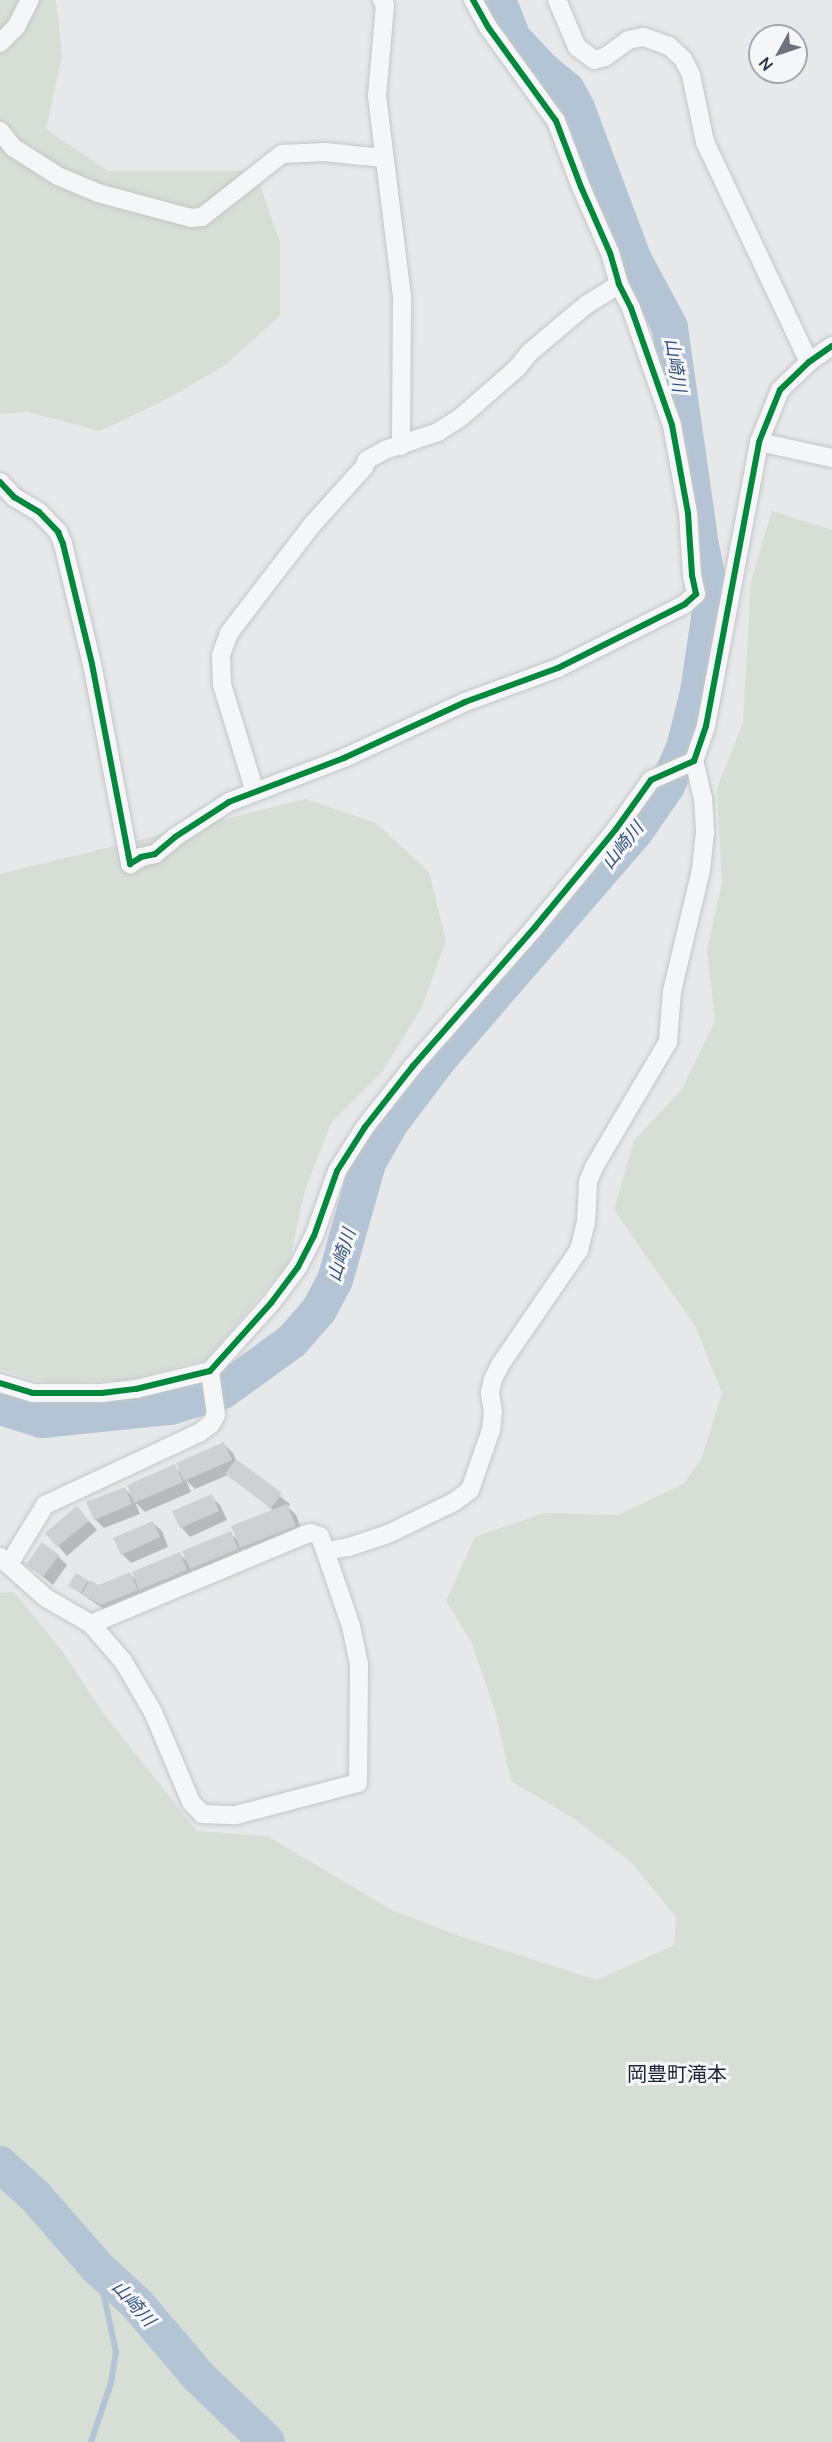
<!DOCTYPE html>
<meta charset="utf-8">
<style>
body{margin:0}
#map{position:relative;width:832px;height:2442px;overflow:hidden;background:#e6e8ea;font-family:Manrope,"Noto Sans JP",sans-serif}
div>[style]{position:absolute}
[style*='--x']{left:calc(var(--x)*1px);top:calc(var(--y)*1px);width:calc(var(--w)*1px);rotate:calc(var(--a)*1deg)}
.green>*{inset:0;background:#d6ded6}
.shadow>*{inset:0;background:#0003}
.stream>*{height:6px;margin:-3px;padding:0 3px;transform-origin:3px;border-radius:3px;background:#b4c4d5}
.river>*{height:36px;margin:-18px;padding:0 18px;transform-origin:18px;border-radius:18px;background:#b4c4d5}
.building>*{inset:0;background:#ced0d3}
.roads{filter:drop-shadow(0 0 2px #c4c6c8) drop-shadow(0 0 2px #c4c6c8)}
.street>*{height:18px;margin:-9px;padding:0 9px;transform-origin:9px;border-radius:9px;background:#f5f6f7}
.cycleway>*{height:6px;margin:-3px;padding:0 3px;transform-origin:3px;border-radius:3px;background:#00873e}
span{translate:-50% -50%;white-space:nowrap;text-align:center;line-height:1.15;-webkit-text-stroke:6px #f4f6f9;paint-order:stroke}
.water-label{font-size:18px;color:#34527a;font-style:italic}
.quarter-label{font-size:20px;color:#1d2536}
.north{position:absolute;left:748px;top:24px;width:60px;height:60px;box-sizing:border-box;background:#f4f6f9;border:2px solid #a4a8b1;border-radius:50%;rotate:230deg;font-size:16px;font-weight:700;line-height:24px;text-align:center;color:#2b3445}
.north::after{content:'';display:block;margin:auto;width:21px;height:27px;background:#6c737f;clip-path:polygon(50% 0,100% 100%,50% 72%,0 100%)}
</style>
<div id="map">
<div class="green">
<div style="clip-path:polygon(0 0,56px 0,62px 56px,46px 129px,108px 171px,255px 171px,280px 242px,280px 316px,224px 366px,165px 400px,100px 431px,28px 412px,0 414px)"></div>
<div style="clip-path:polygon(772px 511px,832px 530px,832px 2442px,0 2442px,0 1593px,14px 1592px,63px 1652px,103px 1713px,197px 1831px,267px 1836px,392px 1910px,460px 1936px,597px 1980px,674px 1945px,676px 1917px,631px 1862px,573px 1818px,511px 1781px,495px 1711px,472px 1643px,446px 1601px,475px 1537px,544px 1513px,618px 1515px,683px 1484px,701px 1460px,722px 1393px,695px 1326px,614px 1210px,634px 1141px,682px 1089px,715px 1021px,707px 950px,722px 883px,717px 788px,743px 723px,751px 581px)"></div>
<div style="clip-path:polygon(306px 799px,376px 823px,429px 872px,446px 941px,421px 1009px,382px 1072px,331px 1123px,305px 1190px,289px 1262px,207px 1359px,126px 1380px,52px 1382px,29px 1379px,0 1369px,0 874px)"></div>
</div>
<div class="shadow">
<div style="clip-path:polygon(224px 1444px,233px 1453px,237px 1463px,290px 1504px,288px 1507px,296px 1515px,304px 1535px,250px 1557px,242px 1548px,246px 1558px,200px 1578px,191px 1568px,195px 1579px,150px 1599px,143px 1592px,146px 1599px,111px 1614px,70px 1586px,87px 1581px,99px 1587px,130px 1574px,137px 1581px,180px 1554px,188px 1562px,230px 1533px,239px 1541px,274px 1511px,228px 1475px,195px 1489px,186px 1480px,191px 1492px,145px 1512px,135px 1502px,140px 1514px,104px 1528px,95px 1519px,124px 1488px,133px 1497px,174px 1466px,183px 1475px)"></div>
<div style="clip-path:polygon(211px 1496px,220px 1505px,227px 1520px,190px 1537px,181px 1527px)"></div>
<div style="clip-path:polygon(77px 1508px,97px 1530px,67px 1556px,47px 1533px)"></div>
<div style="clip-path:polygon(152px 1522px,162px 1531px,168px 1547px,131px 1563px,122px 1554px)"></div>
<div style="clip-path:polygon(58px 1556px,67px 1565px,53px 1585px,28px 1564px)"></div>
</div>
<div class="stream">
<div style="--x:91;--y:2442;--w:62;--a:-71.3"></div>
<div style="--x:111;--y:2383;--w:31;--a:-81"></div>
<div style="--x:116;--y:2352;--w:86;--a:-102.1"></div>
</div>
<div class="river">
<div style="--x:0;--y:1407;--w:44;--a:17.2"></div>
<div style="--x:42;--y:1420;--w:129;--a:-5.8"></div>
<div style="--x:170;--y:1407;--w:55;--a:-16.8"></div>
<div style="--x:223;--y:1391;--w:85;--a:-35.9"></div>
<div style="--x:292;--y:1341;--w:41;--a:-48.9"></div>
<div style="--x:319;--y:1310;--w:34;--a:-62"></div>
<div style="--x:335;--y:1280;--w:122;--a:-74.2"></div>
<div style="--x:368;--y:1163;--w:45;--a:-60.6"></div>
<div style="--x:390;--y:1124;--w:81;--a:-53"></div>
<div style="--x:439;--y:1059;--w:300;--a:-49.2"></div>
<div style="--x:635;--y:832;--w:56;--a:-55.2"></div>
<div style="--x:667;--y:786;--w:42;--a:-65.9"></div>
<div style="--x:684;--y:748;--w:58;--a:-76"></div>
<div style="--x:698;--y:692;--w:95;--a:-81.5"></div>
<div style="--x:712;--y:598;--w:53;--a:-101.9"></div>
<div style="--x:701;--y:546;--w:221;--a:-98.1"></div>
<div style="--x:670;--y:327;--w:76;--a:-118.2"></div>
<div style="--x:634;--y:260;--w:162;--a:-110.6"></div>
<div style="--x:577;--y:108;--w:21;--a:-119"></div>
<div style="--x:567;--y:90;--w:35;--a:-140"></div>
<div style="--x:540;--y:67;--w:40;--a:-133"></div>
<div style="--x:513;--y:38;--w:41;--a:-111.5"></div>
<div style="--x:0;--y:2164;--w:49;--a:42.5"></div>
<div style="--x:36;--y:2197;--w:94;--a:48.9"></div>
<div style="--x:98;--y:2268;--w:53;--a:42.7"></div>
<div style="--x:137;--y:2304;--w:94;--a:49.7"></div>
<div style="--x:198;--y:2376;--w:95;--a:43.7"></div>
</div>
<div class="building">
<div style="clip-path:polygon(224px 1442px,232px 1460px,184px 1481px,176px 1463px)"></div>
<div style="clip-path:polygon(236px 1459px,282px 1493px,271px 1508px,225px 1474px)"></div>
<div style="clip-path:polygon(175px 1464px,183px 1482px,134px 1503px,127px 1485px)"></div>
<div style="clip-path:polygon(125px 1487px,132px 1504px,94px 1520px,86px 1502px)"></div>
<div style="clip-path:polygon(212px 1494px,219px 1511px,180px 1528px,172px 1511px)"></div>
<div style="clip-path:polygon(287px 1504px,296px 1526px,240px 1548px,231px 1526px)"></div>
<div style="clip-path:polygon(77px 1506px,89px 1521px,57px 1547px,45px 1533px)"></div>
<div style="clip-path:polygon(153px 1521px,160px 1537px,121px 1555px,113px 1538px)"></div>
<div style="clip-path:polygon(231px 1531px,238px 1549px,190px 1569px,182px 1551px)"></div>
<div style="clip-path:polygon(42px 1542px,59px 1555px,43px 1577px,26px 1565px)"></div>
<div style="clip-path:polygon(180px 1552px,187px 1570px,139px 1590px,132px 1572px)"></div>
<div style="clip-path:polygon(130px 1572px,138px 1590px,101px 1605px,82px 1594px,90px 1580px,99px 1585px)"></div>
<div style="clip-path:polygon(76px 1573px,88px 1580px,81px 1593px,68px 1586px)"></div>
</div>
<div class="roads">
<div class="street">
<div style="--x:382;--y:0;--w:6;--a:59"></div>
<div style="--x:385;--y:5;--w:91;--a:95"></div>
<div style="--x:377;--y:96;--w:204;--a:82.9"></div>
<div style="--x:402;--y:298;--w:148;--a:90.4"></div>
<div style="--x:557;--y:0;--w:51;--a:66.9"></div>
<div style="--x:577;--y:47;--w:21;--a:37"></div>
<div style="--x:594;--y:60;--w:11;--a:-15"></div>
<div style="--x:605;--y:57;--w:29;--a:-36"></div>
<div style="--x:628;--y:40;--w:16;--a:-11"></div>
<div style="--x:644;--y:37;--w:27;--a:20"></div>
<div style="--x:669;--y:46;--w:19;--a:43"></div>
<div style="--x:683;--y:59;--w:18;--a:63"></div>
<div style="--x:691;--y:75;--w:68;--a:78.2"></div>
<div style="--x:705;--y:142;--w:243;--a:64.7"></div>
<div style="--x:0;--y:43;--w:23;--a:-45"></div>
<div style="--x:16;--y:27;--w:30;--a:-63"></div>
<div style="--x:0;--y:131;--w:22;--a:51"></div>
<div style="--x:14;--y:148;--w:52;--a:32.5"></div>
<div style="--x:58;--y:176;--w:43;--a:23"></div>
<div style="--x:98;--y:193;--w:96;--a:15"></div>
<div style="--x:191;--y:218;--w:11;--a:-5"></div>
<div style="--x:202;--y:217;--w:102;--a:-38.2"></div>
<div style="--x:282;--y:154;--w:43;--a:-2.7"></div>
<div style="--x:325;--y:152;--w:58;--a:5.9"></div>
<div style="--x:759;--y:442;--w:75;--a:12.4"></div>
<div style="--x:0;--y:482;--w:21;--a:47"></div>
<div style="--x:14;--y:497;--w:29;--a:31"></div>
<div style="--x:39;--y:512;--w:28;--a:46"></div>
<div style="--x:58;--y:532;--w:13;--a:67"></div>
<div style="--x:63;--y:544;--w:123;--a:76.4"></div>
<div style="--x:92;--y:664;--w:204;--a:79.2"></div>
<div style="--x:130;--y:864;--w:13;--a:-32"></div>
<div style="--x:141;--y:857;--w:14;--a:-12"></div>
<div style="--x:155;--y:854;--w:26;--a:-40"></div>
<div style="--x:175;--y:837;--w:64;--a:-32.9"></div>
<div style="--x:229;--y:802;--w:123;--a:-20.9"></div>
<div style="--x:344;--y:758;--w:133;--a:-24.8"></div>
<div style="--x:465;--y:702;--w:99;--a:-20.1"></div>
<div style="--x:558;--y:668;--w:142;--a:-26.7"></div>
<div style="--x:685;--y:604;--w:15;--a:-42"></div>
<div style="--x:696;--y:594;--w:19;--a:-102"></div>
<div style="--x:692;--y:575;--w:62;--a:-93.7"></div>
<div style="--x:688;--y:513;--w:89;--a:-100.3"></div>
<div style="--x:672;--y:425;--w:124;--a:-109.3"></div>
<div style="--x:631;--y:308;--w:27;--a:-117"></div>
<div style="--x:619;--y:284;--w:32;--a:-106"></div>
<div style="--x:610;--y:253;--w:72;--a:-113.7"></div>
<div style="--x:581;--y:187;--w:71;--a:-110.7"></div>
<div style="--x:556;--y:121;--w:116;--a:-125.9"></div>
<div style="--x:488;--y:27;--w:31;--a:-119"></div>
<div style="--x:255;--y:792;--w:112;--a:-107.1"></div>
<div style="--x:222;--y:685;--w:30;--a:-92"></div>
<div style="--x:221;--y:655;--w:23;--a:-70"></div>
<div style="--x:229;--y:633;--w:136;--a:-52.5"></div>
<div style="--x:312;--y:525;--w:78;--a:-48.1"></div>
<div style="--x:364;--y:467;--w:8;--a:-67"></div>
<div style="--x:367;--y:460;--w:21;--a:-29"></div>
<div style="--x:385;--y:450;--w:56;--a:-18.8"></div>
<div style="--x:438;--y:432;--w:27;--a:-33"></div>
<div style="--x:461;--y:417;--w:74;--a:-41.2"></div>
<div style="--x:517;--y:368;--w:19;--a:-51"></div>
<div style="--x:529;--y:353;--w:75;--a:-40.1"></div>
<div style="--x:586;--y:305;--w:39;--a:-32"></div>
<div style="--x:0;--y:1383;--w:34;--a:17"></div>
<div style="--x:33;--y:1393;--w:69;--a:0"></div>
<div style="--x:102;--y:1393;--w:34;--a:-7"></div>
<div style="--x:136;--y:1389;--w:76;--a:-13.7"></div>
<div style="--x:210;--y:1371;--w:91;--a:-48.1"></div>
<div style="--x:271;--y:1303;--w:45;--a:-53.1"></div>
<div style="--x:298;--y:1267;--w:35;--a:-63"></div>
<div style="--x:314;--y:1236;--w:69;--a:-70.5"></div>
<div style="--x:337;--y:1171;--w:52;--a:-57.5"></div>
<div style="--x:365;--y:1127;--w:78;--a:-51.8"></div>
<div style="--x:413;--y:1066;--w:185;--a:-48.7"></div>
<div style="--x:535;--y:927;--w:127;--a:-50.4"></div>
<div style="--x:616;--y:829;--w:60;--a:-54.5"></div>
<div style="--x:651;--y:780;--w:47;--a:-23.8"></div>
<div style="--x:694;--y:761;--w:37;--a:-71"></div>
<div style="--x:706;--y:726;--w:289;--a:-79.4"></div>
<div style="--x:759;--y:442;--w:56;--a:-68"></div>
<div style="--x:780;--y:390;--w:40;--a:-44"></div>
<div style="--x:809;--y:362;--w:28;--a:-35"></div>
<div style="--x:326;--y:1551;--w:23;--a:-10"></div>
<div style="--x:349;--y:1547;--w:41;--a:-18.4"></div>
<div style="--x:388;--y:1534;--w:73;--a:-25.9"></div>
<div style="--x:454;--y:1502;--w:20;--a:-37"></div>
<div style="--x:470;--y:1490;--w:64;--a:-70.7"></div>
<div style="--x:491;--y:1430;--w:18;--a:-84"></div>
<div style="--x:493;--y:1412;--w:20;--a:-99"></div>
<div style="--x:490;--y:1392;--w:13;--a:-77"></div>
<div style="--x:493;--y:1379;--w:16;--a:-63"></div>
<div style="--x:500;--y:1365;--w:140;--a:-55.5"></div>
<div style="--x:579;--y:1250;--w:29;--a:-76"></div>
<div style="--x:586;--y:1222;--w:40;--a:-87.1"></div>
<div style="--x:588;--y:1182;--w:16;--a:-68"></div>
<div style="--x:594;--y:1167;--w:145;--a:-59.4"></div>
<div style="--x:668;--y:1042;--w:51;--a:-85.5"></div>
<div style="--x:672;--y:991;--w:124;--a:-76.5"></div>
<div style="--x:701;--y:870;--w:37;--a:-84"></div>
<div style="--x:705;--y:833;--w:34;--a:-93"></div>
<div style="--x:703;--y:799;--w:39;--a:-103"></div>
<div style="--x:0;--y:1557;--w:62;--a:41.7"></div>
<div style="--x:46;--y:1598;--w:52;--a:30"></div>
<div style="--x:91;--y:1624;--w:49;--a:49.1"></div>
<div style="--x:123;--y:1661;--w:59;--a:59.5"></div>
<div style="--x:153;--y:1712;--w:98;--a:67.1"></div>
<div style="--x:191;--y:1802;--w:16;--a:47"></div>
<div style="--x:202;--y:1814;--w:34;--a:2"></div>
<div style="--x:236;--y:1815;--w:126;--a:-14.7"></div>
<div style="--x:358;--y:1783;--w:119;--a:-89.5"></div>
<div style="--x:359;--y:1664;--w:39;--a:-102"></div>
<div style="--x:351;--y:1626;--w:95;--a:-109"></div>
<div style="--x:320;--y:1536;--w:9;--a:-162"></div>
<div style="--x:311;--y:1533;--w:7;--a:164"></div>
<div style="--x:304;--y:1535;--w:231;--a:157.3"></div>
<div style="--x:9;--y:1564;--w:69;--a:-58.6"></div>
<div style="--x:45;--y:1505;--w:170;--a:-25.1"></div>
<div style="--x:199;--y:1433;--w:15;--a:-37"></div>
<div style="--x:211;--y:1424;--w:10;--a:-61"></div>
<div style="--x:216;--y:1415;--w:44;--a:-97.8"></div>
</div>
</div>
<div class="cycleway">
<div style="--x:0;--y:482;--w:21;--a:47"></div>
<div style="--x:14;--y:497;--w:29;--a:31"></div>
<div style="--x:39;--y:512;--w:28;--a:46"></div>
<div style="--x:58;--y:532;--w:13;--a:67"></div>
<div style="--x:63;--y:544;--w:123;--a:76.4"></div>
<div style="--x:92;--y:664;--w:204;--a:79.2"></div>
<div style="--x:130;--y:864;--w:13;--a:-32"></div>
<div style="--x:141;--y:857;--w:14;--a:-12"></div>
<div style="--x:155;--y:854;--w:26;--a:-40"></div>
<div style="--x:175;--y:837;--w:64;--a:-32.9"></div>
<div style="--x:229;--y:802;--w:123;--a:-20.9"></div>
<div style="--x:344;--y:758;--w:133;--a:-24.8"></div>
<div style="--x:465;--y:702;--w:99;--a:-20.1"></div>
<div style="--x:558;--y:668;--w:142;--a:-26.7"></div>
<div style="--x:685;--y:604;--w:15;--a:-42"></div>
<div style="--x:696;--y:594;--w:19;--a:-102"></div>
<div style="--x:692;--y:575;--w:62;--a:-93.7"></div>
<div style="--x:688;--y:513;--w:89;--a:-100.3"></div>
<div style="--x:672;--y:425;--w:124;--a:-109.3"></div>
<div style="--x:631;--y:308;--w:27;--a:-117"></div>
<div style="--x:619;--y:284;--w:32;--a:-106"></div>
<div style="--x:610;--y:253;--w:72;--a:-113.7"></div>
<div style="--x:581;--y:187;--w:71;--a:-110.7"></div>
<div style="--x:556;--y:121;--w:116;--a:-125.9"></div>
<div style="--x:488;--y:27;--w:31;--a:-119"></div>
<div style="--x:0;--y:1383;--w:34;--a:17"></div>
<div style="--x:33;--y:1393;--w:69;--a:0"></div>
<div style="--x:102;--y:1393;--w:34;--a:-7"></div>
<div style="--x:136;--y:1389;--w:76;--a:-13.7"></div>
<div style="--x:210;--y:1371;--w:91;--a:-48.1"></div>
<div style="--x:271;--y:1303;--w:45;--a:-53.1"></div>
<div style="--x:298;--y:1267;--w:35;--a:-63"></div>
<div style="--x:314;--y:1236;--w:69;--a:-70.5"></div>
<div style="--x:337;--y:1171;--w:52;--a:-57.5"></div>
<div style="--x:365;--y:1127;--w:78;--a:-51.8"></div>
<div style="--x:413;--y:1066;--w:185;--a:-48.7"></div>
<div style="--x:535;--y:927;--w:127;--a:-50.4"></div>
<div style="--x:616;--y:829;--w:60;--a:-54.5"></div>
<div style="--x:651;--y:780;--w:47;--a:-23.8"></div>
<div style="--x:694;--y:761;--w:37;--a:-71"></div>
<div style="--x:706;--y:726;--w:289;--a:-79.4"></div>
<div style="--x:759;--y:442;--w:56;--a:-68"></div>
<div style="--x:780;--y:390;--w:40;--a:-44"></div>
<div style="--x:809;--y:362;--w:28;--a:-35"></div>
</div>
<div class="water-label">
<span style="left:676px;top:365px;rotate:81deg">山崎川</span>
<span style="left:622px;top:845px;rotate:-51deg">山崎川</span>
<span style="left:341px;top:1255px;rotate:-72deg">山崎川</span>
<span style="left:134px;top:2303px;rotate:48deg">山崎川</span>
</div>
<div class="quarter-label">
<span style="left:677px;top:2073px">岡豊町滝本</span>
</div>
<div class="north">N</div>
</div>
